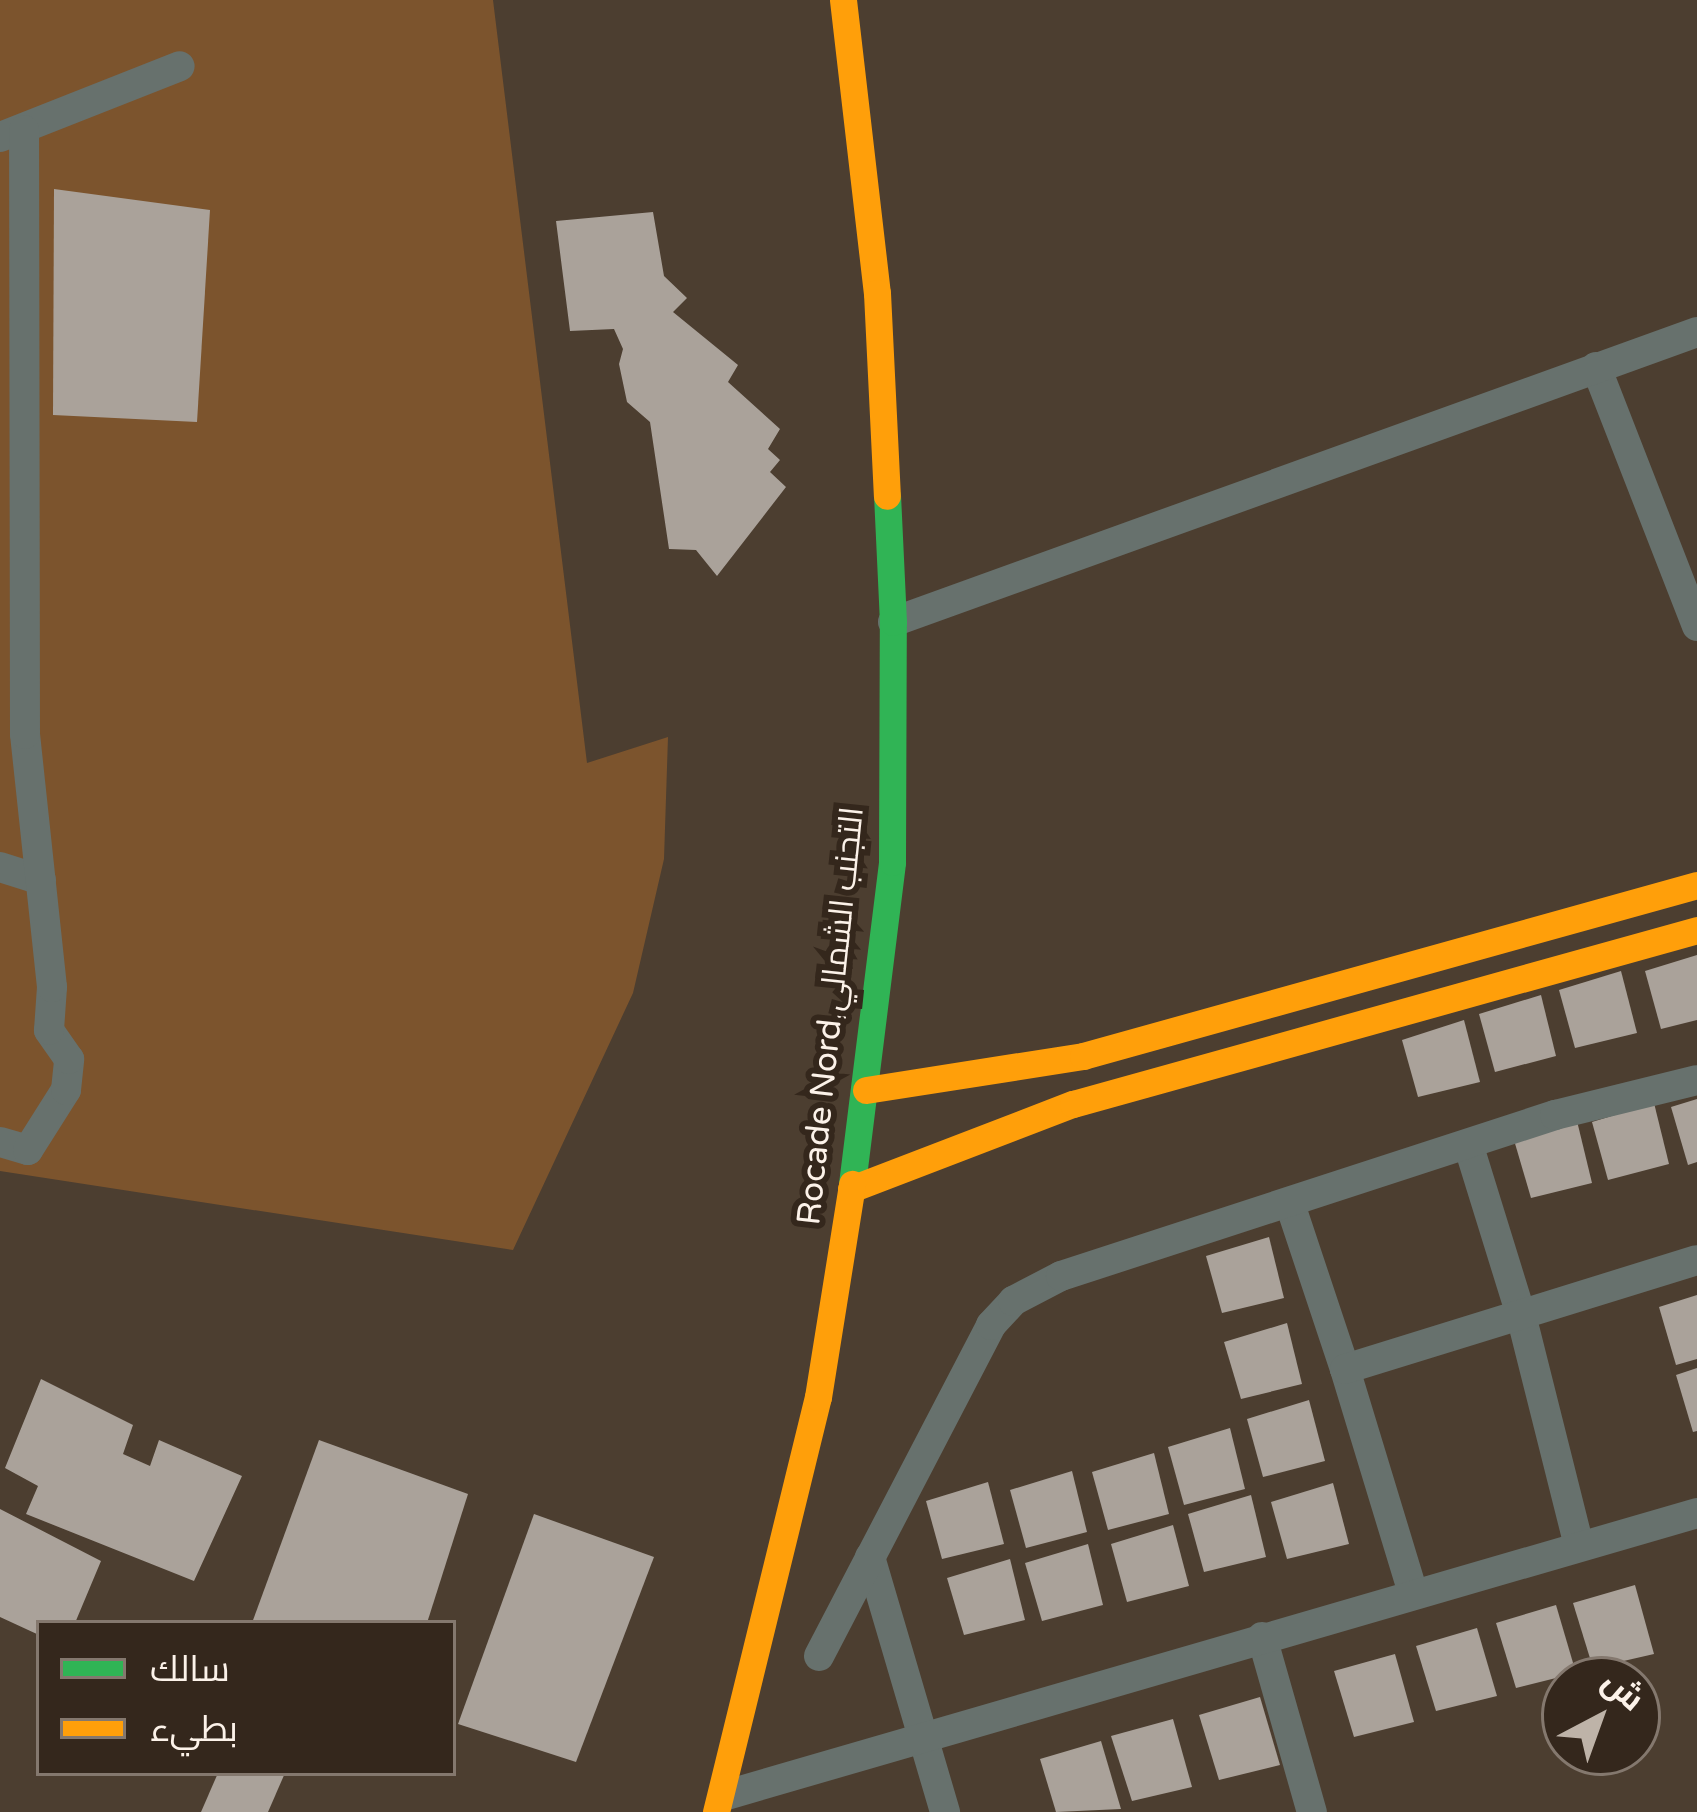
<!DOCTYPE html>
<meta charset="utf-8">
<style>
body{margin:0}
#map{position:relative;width:1697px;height:1812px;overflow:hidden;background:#4c3e30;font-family:"Varela Round",Cairo,sans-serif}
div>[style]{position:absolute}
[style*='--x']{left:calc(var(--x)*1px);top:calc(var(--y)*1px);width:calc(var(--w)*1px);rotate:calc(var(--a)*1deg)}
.green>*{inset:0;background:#7c542d}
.building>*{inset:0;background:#aaa29a}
.street>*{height:30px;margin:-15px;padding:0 15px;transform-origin:15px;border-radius:15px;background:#67716d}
.fast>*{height:27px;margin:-13.5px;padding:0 13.5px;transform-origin:13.5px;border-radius:13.5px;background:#30b455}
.slow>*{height:27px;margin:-13.5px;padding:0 13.5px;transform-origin:13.5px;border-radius:13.5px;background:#ff9f0a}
span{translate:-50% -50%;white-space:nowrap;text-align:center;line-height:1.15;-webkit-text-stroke:12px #34271c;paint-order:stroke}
.street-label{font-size:33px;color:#fcf2e9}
.legend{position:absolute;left:36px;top:1620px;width:420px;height:156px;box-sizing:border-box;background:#34271c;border:3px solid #84786e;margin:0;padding:15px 21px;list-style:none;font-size:36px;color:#fcf2e9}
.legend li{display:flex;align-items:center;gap:24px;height:60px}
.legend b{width:60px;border:3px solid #84786e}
.north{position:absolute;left:1541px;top:1656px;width:120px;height:120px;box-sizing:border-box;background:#34271c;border:3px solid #84786e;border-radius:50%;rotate:41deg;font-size:33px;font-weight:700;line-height:48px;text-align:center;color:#fcf2e9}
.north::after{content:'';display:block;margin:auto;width:42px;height:54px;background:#beb3a8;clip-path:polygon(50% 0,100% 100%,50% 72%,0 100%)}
</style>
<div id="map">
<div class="green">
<div style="clip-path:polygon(0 0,493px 0,587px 763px,668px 737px,664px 859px,633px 993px,513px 1250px,0 1171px)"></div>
</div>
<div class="building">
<div style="clip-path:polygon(54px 189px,210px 210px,197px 422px,53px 415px)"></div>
<div style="clip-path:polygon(653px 212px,664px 276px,687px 298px,673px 312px,738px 365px,728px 382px,780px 429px,768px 449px,780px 460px,770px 472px,786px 487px,717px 576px,696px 550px,669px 549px,650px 422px,627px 402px,619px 364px,623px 349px,614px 329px,570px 331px,556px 221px)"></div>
<div style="clip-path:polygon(1697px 955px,1697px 1020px,1661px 1029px,1645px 971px)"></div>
<div style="clip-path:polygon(1621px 971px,1637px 1033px,1575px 1048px,1559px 990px)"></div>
<div style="clip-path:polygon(1541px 995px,1556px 1056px,1495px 1072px,1479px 1014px)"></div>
<div style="clip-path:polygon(1464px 1020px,1480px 1082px,1418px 1097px,1402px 1040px)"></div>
<div style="clip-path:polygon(1697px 1099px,1697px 1162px,1688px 1165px,1671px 1107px)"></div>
<div style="clip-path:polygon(1654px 1103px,1669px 1164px,1608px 1180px,1592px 1122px)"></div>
<div style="clip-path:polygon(1577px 1121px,1592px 1183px,1531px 1198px,1514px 1140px)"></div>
<div style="clip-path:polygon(1269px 1237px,1284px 1298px,1222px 1313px,1206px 1256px)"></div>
<div style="clip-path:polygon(1697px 1295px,1697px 1359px,1676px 1365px,1659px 1307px)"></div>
<div style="clip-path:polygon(1287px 1323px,1302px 1384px,1241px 1399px,1224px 1342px)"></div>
<div style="clip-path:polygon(1697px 1368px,1697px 1431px,1693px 1432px,1676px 1375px)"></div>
<div style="clip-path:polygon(41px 1379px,133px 1425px,123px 1454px,150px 1466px,159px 1440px,242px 1476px,194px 1581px,26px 1514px,38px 1486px,5px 1468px)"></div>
<div style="clip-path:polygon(1309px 1400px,1325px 1461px,1263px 1477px,1247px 1419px)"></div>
<div style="clip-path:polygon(1230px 1428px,1245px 1489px,1184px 1505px,1168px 1447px)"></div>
<div style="clip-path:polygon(319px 1440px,468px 1494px,427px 1623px,252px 1623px)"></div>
<div style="clip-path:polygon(1154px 1453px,1169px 1514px,1108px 1530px,1092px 1472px)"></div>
<div style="clip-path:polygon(1072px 1471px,1087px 1532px,1026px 1548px,1010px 1490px)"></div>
<div style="clip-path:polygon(988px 1482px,1004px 1544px,942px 1559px,926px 1501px)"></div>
<div style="clip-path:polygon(1333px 1483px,1349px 1544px,1287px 1559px,1271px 1502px)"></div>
<div style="clip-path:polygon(1251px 1495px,1266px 1557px,1204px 1572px,1188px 1514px)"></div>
<div style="clip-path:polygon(0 1509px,101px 1561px,75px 1623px,39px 1623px,39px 1635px,0 1617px)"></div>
<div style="clip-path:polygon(534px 1514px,654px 1557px,576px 1762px,458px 1724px)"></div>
<div style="clip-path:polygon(1173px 1525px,1189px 1586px,1127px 1602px,1111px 1544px)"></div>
<div style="clip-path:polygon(1088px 1544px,1103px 1605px,1042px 1621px,1025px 1563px)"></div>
<div style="clip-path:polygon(1010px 1559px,1025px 1620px,964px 1635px,947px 1578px)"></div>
<div style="clip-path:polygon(1635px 1585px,1654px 1654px,1593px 1668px,1573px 1603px)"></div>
<div style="clip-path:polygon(1556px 1605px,1576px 1673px,1516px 1688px,1496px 1623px)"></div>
<div style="clip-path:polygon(1477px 1628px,1497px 1696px,1436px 1711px,1416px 1646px)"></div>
<div style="clip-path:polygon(1395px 1654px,1414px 1722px,1354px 1737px,1334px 1671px)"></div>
<div style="clip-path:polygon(1260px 1697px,1280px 1765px,1219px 1780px,1199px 1715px)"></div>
<div style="clip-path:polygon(1173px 1719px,1192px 1787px,1132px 1801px,1111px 1736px)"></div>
<div style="clip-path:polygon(1101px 1741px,1121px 1809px,1056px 1812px,1040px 1759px)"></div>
<div style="clip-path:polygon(218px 1773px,285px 1773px,268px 1812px,201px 1812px)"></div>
</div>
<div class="street">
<div style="--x:0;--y:137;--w:193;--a:-21.5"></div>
<div style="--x:1596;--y:367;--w:278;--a:68.7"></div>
<div style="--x:893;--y:622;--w:855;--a:-19.83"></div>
<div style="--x:0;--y:867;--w:43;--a:17.6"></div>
<div style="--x:0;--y:1142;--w:29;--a:16"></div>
<div style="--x:28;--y:1150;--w:71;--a:-57.7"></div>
<div style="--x:66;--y:1090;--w:31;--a:-84"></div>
<div style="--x:69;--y:1059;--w:35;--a:-125"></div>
<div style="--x:49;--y:1030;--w:43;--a:-86"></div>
<div style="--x:52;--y:987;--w:254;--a:-96.1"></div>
<div style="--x:25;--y:734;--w:604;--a:-90.09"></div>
<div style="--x:1469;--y:1147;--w:176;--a:72.8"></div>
<div style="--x:1521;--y:1315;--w:238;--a:75.9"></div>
<div style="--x:1290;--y:1204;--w:174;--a:71.6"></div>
<div style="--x:870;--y:1557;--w:266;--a:73.6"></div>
<div style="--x:1413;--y:1593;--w:234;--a:-106.9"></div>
<div style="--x:1345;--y:1369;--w:368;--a:-17.2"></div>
<div style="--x:1262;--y:1637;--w:182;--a:74.1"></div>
<div style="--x:819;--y:1656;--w:373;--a:-62.5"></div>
<div style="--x:991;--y:1325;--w:33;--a:-47"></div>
<div style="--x:1013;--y:1301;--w:54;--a:-27.5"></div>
<div style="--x:1061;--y:1276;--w:520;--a:-18.05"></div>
<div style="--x:1555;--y:1115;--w:146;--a:-13.8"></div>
<div style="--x:723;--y:1796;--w:1014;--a:-16.2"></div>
</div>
<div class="fast">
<div style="--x:852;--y:1184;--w:324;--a:-82.9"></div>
<div style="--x:892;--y:862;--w:240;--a:-89.8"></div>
<div style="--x:893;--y:622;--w:126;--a:-92.7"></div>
</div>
<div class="slow">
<div style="--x:843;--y:0;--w:295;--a:83.4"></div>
<div style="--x:877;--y:293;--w:203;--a:87.2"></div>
<div style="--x:866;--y:1090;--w:220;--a:-8.9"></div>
<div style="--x:1083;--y:1056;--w:637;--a:-15.56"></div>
<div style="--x:851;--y:1189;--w:238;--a:-21"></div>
<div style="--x:1073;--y:1104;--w:648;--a:-15.58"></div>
<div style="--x:716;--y:1812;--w:427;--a:-76.2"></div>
<div style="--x:818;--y:1397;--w:216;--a:-80.9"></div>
</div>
<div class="street-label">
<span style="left:831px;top:1016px;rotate:-84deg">Rocade Nord,التجنب الشمالي</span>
</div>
<ul class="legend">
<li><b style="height:15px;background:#30b455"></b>سالك</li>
<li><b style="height:15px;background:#ff9f0a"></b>بطيء</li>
</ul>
<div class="north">ش</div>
</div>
